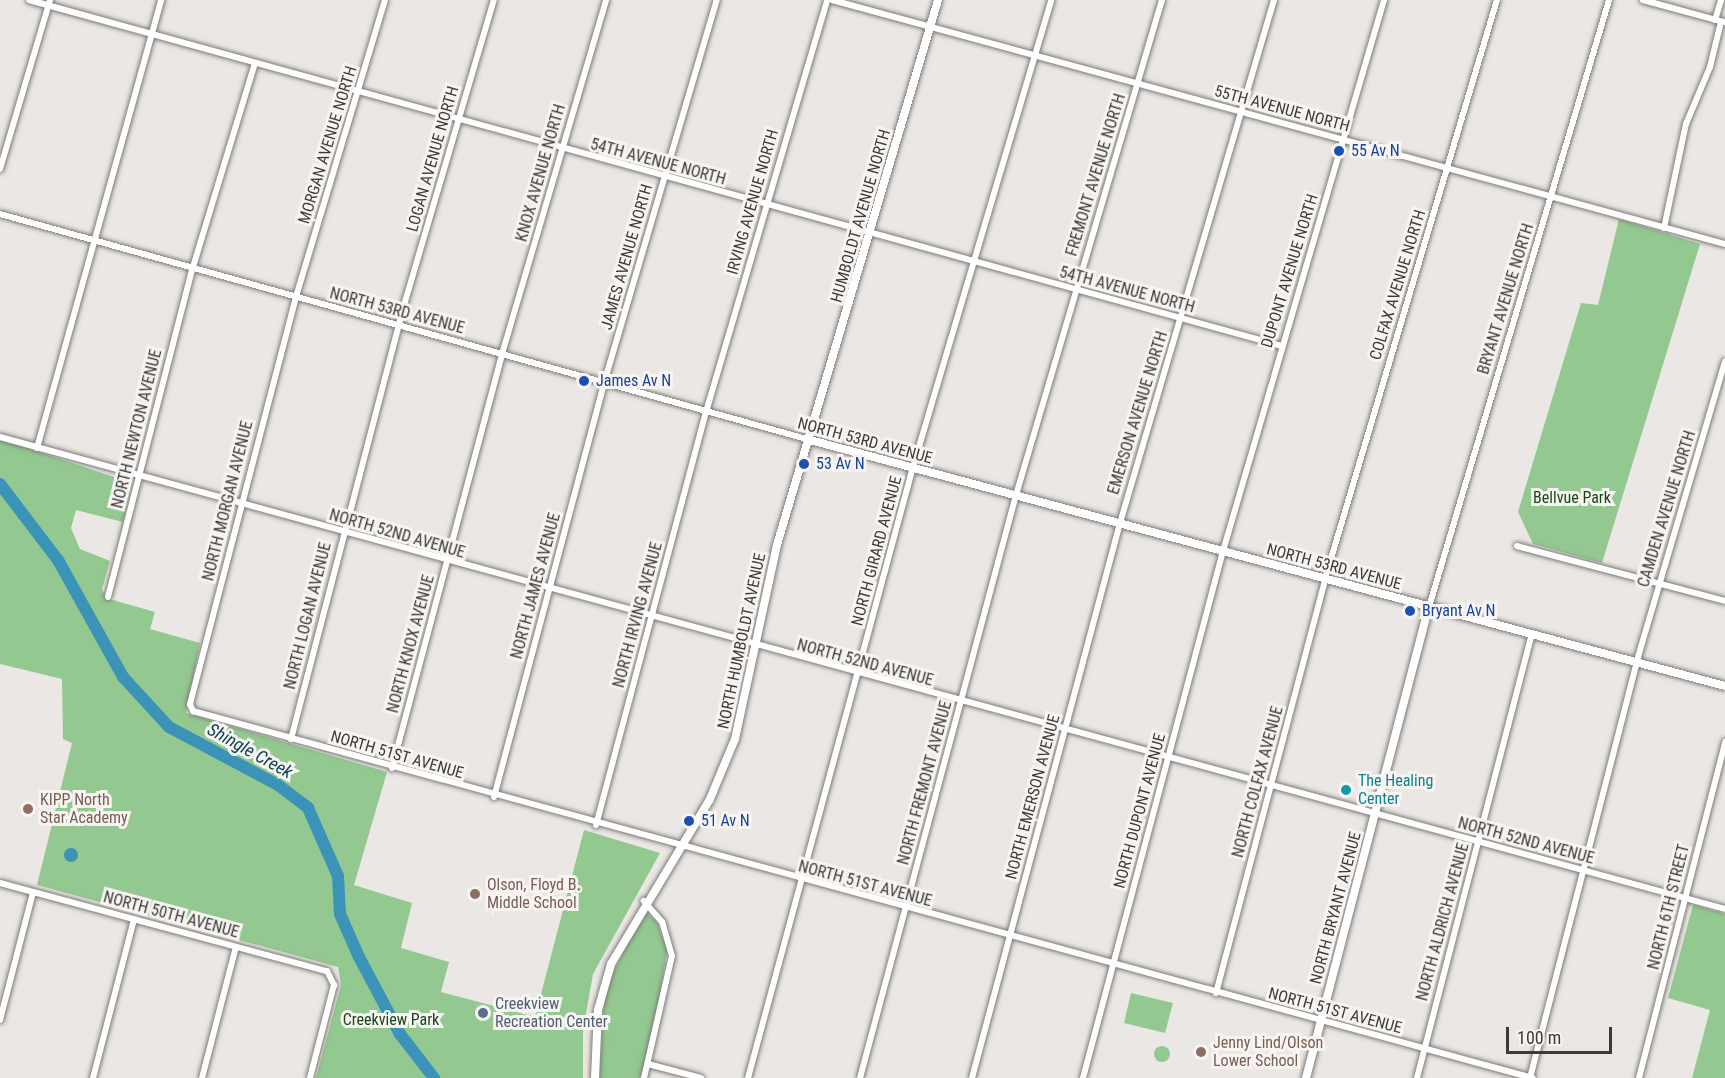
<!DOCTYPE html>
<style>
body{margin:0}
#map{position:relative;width:1725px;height:1078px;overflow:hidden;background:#eae7e4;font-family:"Roboto Condensed",sans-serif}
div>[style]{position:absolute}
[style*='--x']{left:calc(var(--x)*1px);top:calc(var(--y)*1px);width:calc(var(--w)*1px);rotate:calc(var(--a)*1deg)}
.green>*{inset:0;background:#93c990}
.round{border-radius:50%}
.water>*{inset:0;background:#3b94b8}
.river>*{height:12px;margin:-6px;padding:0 6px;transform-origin:6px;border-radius:6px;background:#3b94b8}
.roads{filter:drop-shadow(0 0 2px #7e7b78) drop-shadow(0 0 2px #7e7b78)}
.minor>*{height:6px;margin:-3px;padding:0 3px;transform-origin:3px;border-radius:3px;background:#fff}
.tertiary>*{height:8px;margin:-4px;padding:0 4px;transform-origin:4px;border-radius:4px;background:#fff}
.dots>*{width:16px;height:16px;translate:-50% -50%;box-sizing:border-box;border:3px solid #f7f4f1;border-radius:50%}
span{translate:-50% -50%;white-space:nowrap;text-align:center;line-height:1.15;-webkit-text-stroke:6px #f7f4f1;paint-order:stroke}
.street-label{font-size:16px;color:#3c3b3a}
.transit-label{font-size:16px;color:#164399}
.left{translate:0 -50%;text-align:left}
.park-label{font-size:16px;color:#164616}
.culture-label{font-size:16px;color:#0d838f}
.education-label{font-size:16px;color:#785e54}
.service-label{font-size:16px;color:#4e5e75}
.water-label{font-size:18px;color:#0f4256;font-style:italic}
.scale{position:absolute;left:1506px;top:1027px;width:106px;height:27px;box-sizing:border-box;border:3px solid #3c3b3a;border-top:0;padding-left:8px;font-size:18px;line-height:21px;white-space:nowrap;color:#3c3b3a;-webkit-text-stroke:4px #f7f4f1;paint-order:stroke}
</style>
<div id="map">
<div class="green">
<div style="clip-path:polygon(1619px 219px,1700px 244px,1602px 563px,1533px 544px,1518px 512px,1581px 303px,1598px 305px)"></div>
<div style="clip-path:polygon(0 439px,132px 483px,123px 522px,76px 510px,71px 528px,80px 549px,110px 561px,102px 589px,106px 598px,155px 612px,150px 629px,200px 643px,186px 713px,387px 772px,354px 885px,412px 903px,401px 948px,449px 962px,441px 992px,535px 1017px,584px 830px,660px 853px,593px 974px,583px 1030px,583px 1078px,316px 1078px,341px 985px,338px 967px,37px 885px,72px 743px,63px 739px,62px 679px,0 664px)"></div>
<div style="clip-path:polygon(1693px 905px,1725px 914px,1725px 1078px,1692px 1078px,1710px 1010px,1668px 998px)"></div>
<div style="clip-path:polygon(643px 910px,657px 922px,667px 951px,653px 1036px,640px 1078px,599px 1078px,605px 991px)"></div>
<div style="clip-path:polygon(1131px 993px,1173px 1003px,1165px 1033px,1124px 1023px)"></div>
<div class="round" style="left:1154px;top:1046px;width:16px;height:16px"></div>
</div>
<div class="water">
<div class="round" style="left:64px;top:848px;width:14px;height:14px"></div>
</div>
<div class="river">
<div style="--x:0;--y:484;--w:96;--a:52.7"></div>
<div style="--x:58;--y:560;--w:134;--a:60.9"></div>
<div style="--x:123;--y:677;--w:68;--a:47.4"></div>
<div style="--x:169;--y:727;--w:123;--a:28"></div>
<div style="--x:278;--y:785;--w:38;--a:37"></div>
<div style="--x:308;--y:808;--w:74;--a:66.2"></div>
<div style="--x:338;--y:876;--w:38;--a:87"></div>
<div style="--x:340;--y:914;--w:47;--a:66.2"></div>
<div style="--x:359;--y:957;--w:87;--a:62"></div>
<div style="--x:400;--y:1034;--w:56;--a:52.3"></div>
</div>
<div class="roads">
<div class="minor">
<div style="--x:29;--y:0;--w:1300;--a:15.44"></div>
<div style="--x:385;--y:0;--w:310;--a:106.7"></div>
<div style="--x:296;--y:297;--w:421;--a:104.6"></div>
<div style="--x:190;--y:704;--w:8;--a:67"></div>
<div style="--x:193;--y:711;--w:1389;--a:15.32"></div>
<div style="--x:832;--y:0;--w:926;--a:15.28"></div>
<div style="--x:1643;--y:0;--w:84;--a:15.2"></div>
<div style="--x:1715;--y:20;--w:21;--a:-73"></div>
<div style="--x:0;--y:169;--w:176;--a:-73.5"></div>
<div style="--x:0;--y:214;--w:841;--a:15.59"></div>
<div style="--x:1664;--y:228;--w:106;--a:-78.1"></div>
<div style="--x:1686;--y:124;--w:62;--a:-67.2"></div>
<div style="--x:1710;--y:67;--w:46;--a:-76.3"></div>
<div style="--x:0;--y:437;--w:1788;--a:15.3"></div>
<div style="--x:37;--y:448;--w:465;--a:-74.5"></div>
<div style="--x:1517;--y:546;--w:215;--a:14.8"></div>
<div style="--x:108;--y:597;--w:341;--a:-75.6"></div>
<div style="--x:193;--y:267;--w:213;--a:-73.1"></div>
<div style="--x:1429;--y:607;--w:633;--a:-73.48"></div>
<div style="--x:291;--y:739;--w:441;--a:-75.4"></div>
<div style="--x:402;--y:312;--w:325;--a:-73.6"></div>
<div style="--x:392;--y:768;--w:428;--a:-75.1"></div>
<div style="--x:502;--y:354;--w:369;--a:-73.6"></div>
<div style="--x:494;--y:797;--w:428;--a:-75.1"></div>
<div style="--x:604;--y:383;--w:399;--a:-73.6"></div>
<div style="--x:596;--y:825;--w:427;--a:-75.1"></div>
<div style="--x:706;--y:412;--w:429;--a:-73.6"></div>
<div style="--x:0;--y:883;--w:339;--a:15.1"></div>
<div style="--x:327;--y:971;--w:16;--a:63"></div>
<div style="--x:334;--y:985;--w:96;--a:104.5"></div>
<div style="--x:1216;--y:993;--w:428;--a:-75.2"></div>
<div style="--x:1325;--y:579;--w:604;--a:-73.46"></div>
<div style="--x:0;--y:1020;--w:132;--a:-75.5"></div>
<div style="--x:648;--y:1064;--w:55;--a:14.8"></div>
<div style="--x:93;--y:1078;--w:164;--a:-75.5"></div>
<div style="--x:202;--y:1078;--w:135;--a:-75.5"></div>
<div style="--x:644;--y:1078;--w:125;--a:-77.1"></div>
<div style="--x:672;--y:956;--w:35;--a:-106"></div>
<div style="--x:662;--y:922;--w:28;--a:-131"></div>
<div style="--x:748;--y:1078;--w:633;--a:-74.89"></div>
<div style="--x:913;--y:467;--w:487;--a:-73.5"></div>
<div style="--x:860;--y:1078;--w:604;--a:-75.02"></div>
<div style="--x:1016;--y:495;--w:516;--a:-73.57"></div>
<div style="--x:972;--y:1078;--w:574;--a:-75.07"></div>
<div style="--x:1120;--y:523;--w:545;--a:-73.59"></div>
<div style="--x:1083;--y:1078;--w:545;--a:-75.12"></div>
<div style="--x:1223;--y:551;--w:574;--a:-73.71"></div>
<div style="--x:1417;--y:1078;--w:459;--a:-75.5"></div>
<div style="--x:1530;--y:1078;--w:435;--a:-75.6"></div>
<div style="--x:1638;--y:657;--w:308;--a:-73.6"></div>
<div style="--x:1639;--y:1078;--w:347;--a:-75.6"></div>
</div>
<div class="tertiary">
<div style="--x:810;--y:440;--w:947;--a:15.05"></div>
<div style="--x:595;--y:1078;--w:68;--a:-87.5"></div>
<div style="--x:598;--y:1010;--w:48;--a:-74.2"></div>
<div style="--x:611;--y:964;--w:192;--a:-59"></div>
<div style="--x:710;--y:799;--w:65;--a:-67.4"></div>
<div style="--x:735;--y:739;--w:198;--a:-77.8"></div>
<div style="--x:777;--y:545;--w:568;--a:-73.54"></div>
<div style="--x:1306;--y:1078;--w:487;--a:-75.4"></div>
</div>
</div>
<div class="dots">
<div style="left:1339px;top:151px;background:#1a4fb4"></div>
<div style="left:584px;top:381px;background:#1a4fb4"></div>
<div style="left:804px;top:464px;background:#1a4fb4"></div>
<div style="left:1410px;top:611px;background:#1a4fb4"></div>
<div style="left:1346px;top:790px;background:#0f9aa8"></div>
<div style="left:28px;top:809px;background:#8d6e63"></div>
<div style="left:689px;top:821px;background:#1a4fb4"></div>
<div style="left:475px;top:894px;background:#8d6e63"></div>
<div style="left:483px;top:1013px;background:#5c6f8a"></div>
<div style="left:1201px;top:1052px;background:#8d6e63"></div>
</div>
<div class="street-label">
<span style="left:1282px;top:109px;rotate:15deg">55TH AVENUE NORTH</span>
<span style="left:328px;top:145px;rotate:-73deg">MORGAN AVENUE NORTH</span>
<span style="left:433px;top:159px;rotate:-74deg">LOGAN AVENUE NORTH</span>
<span style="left:658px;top:162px;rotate:15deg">54TH AVENUE NORTH</span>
<span style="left:541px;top:173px;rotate:-74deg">KNOX AVENUE NORTH</span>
<span style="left:1096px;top:175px;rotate:-73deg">FREMONT AVENUE NORTH</span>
<span style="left:753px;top:202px;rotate:-74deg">IRVING AVENUE NORTH</span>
<span style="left:861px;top:216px;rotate:-74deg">HUMBOLDT AVENUE NORTH</span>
<span style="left:627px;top:257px;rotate:-74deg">JAMES AVENUE NORTH</span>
<span style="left:1290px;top:271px;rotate:-73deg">DUPONT AVENUE NORTH</span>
<span style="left:1398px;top:285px;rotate:-73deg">COLFAX AVENUE NORTH</span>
<span style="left:1127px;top:290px;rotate:15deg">54TH AVENUE NORTH</span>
<span style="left:1506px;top:299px;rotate:-73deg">BRYANT AVENUE NORTH</span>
<span style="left:397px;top:311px;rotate:15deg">NORTH 53RD AVENUE</span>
<span style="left:1138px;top:413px;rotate:-73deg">EMERSON AVENUE NORTH</span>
<span style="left:137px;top:429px;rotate:-76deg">NORTH NEWTON AVENUE</span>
<span style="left:865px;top:441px;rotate:15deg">NORTH 53RD AVENUE</span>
<span style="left:228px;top:501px;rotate:-76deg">NORTH MORGAN AVENUE</span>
<span style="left:1667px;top:509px;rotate:-73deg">CAMDEN AVENUE NORTH</span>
<span style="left:397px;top:534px;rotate:16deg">NORTH 52ND AVENUE</span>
<span style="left:877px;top:551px;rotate:-75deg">NORTH GIRARD AVENUE</span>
<span style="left:1334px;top:567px;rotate:15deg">NORTH 53RD AVENUE</span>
<span style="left:536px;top:586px;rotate:-75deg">NORTH JAMES AVENUE</span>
<span style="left:638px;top:615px;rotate:-75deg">NORTH IRVING AVENUE</span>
<span style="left:308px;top:616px;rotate:-76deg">NORTH LOGAN AVENUE</span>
<span style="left:742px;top:641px;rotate:-78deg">NORTH HUMBOLDT AVENUE</span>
<span style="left:411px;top:644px;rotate:-75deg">NORTH KNOX AVENUE</span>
<span style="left:865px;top:663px;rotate:15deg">NORTH 52ND AVENUE</span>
<span style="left:397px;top:755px;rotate:16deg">NORTH 51ST AVENUE</span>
<span style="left:1258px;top:782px;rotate:-75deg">NORTH COLFAX AVENUE</span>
<span style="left:925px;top:783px;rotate:-75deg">NORTH FREMONT AVENUE</span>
<span style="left:1033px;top:797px;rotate:-75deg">NORTH EMERSON AVENUE</span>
<span style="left:1140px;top:811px;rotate:-75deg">NORTH DUPONT AVENUE</span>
<span style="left:1526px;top:841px;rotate:15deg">NORTH 52ND AVENUE</span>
<span style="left:865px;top:884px;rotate:15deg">NORTH 51ST AVENUE</span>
<span style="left:1669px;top:907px;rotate:-76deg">NORTH 6TH STREET</span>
<span style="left:1336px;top:908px;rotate:-75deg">NORTH BRYANT AVENUE</span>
<span style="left:171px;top:915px;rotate:15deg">NORTH 50TH AVENUE</span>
<span style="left:1443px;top:922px;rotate:-75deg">NORTH ALDRICH AVENUE</span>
<span style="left:1335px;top:1011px;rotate:15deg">NORTH 51ST AVENUE</span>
</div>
<div class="transit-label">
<span class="left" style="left:1351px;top:151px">55 Av N</span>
<span class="left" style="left:596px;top:381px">James Av N</span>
<span class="left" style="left:816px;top:464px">53 Av N</span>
<span class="left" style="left:1422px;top:611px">Bryant Av N</span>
<span class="left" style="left:701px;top:821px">51 Av N</span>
</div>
<div class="park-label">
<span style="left:1572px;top:498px">Bellvue Park</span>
<span style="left:391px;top:1020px">Creekview Park</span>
</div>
<div class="culture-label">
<span class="left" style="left:1358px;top:790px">The Healing<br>Center</span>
</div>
<div class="education-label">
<span class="left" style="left:40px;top:809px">KIPP North<br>Star Academy</span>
<span class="left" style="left:487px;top:894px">Olson, Floyd B.<br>Middle School</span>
<span class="left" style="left:1213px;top:1052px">Jenny Lind/Olson<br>Lower School</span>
</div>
<div class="service-label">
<span class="left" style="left:495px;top:1013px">Creekview<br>Recreation Center</span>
</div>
<div class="water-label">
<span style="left:250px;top:751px;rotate:29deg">Shingle Creek</span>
</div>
<div class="scale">100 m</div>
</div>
